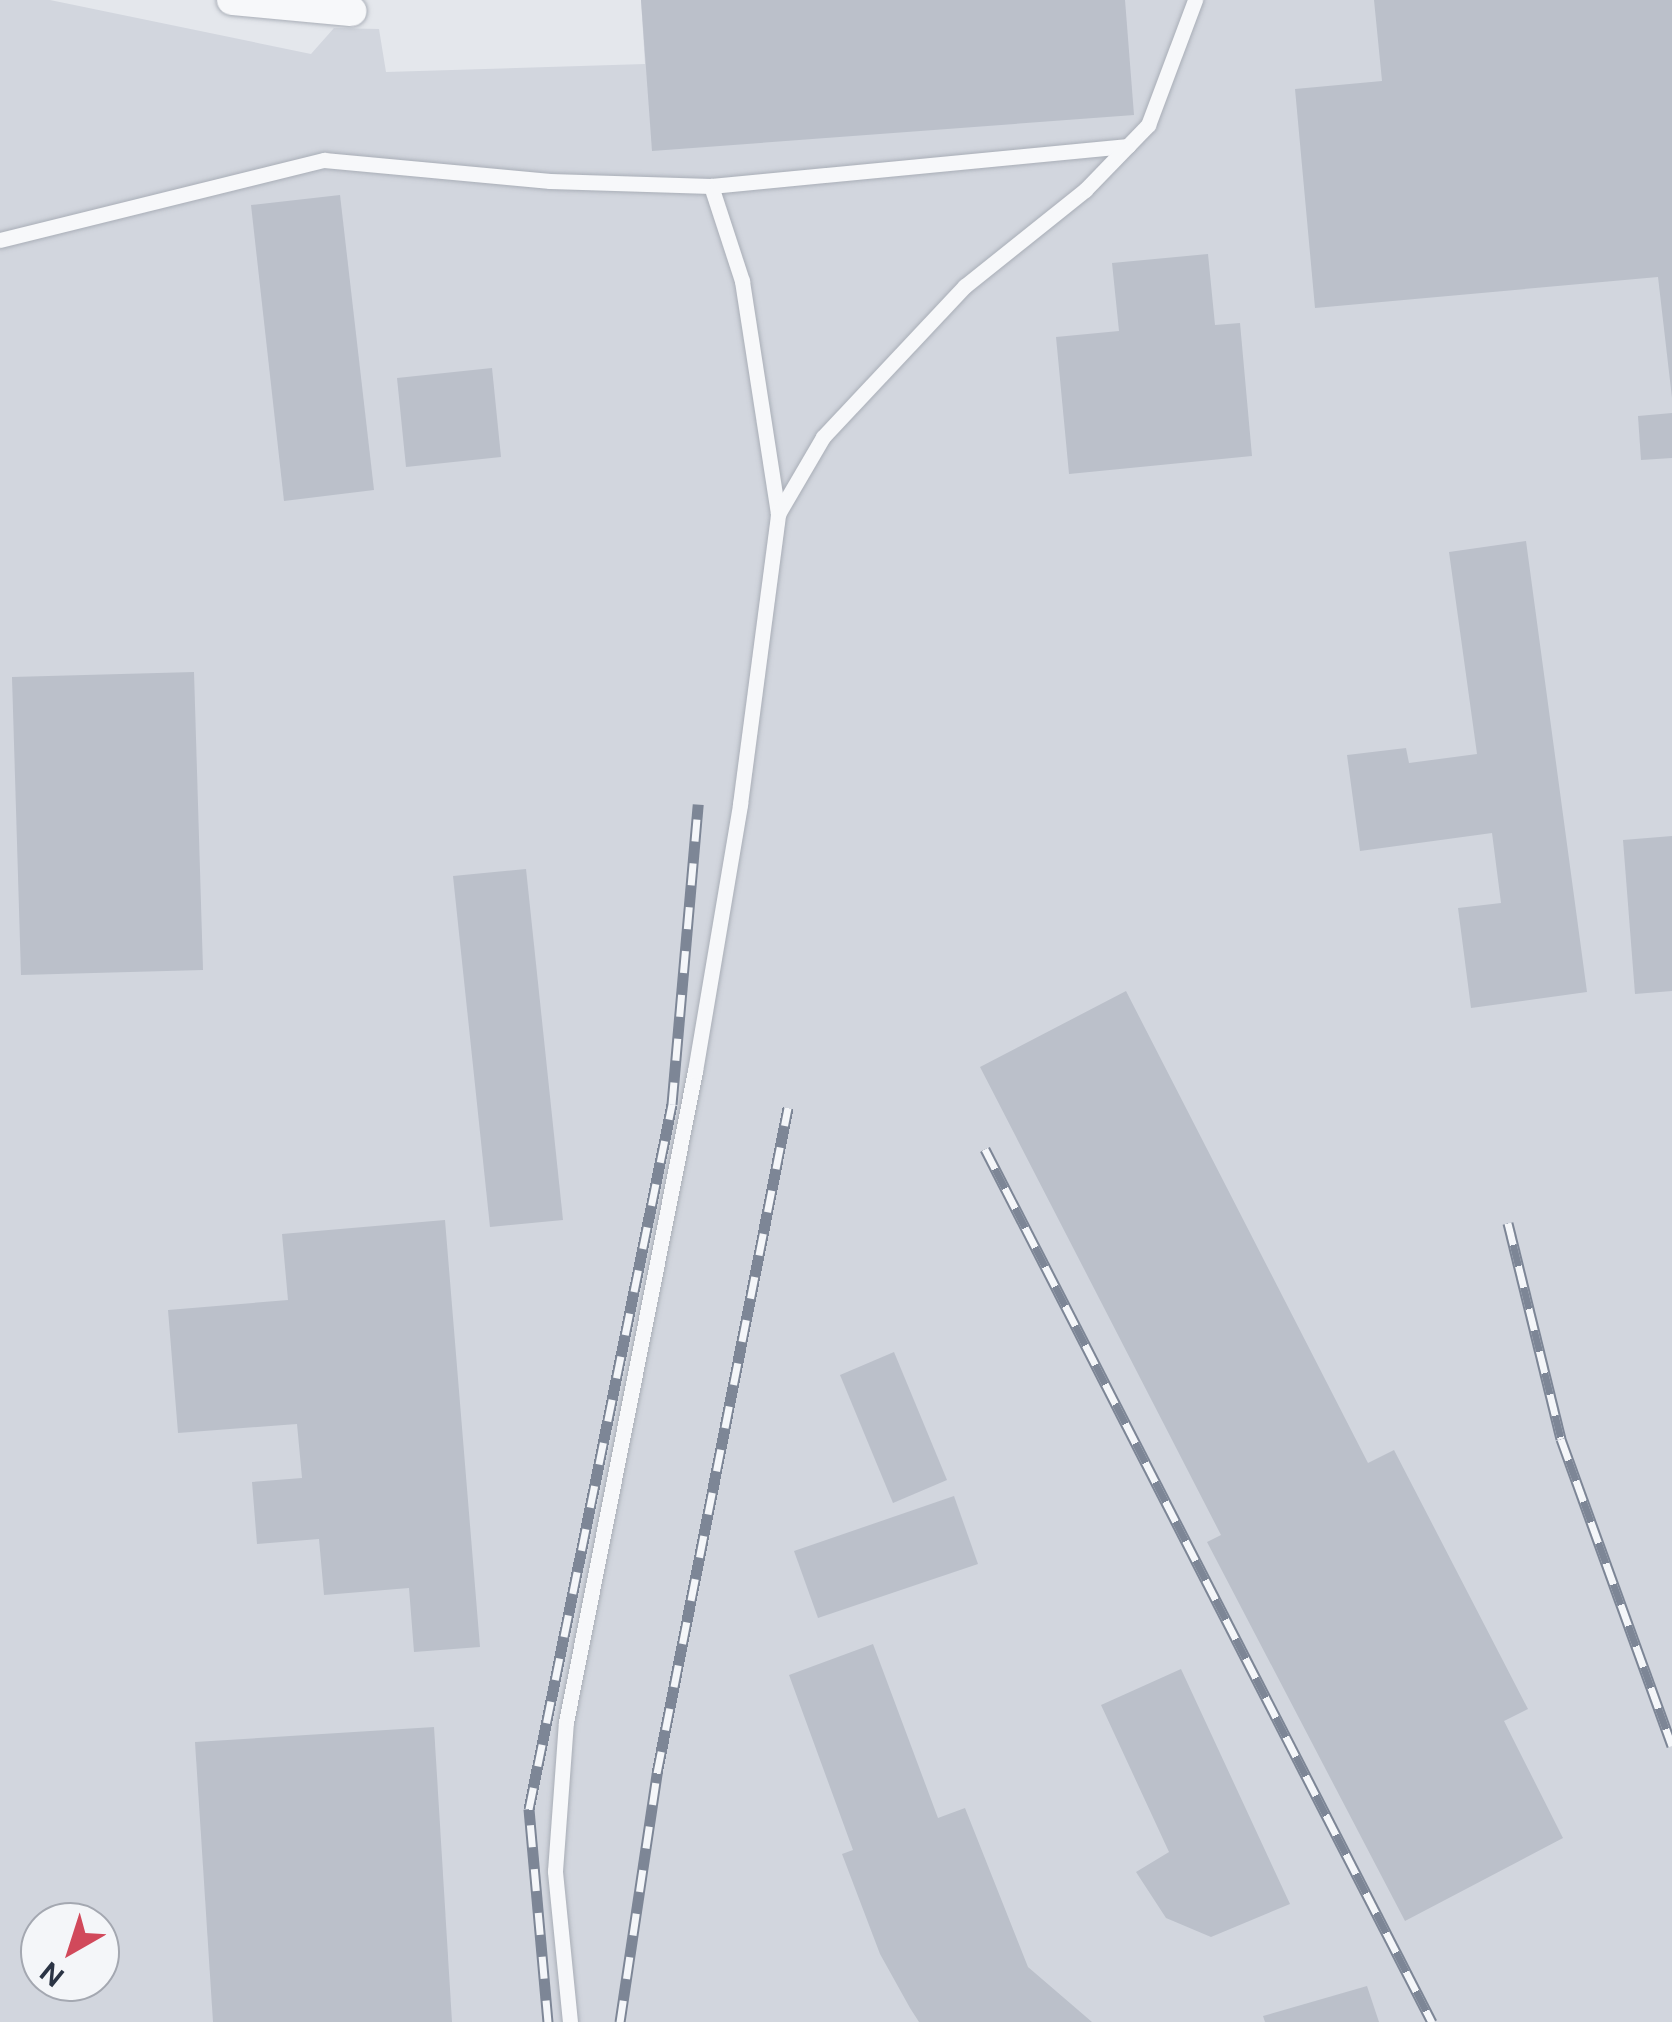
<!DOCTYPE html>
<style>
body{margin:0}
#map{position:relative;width:1672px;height:2022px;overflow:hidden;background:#e4e7ec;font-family:"DM Sans",sans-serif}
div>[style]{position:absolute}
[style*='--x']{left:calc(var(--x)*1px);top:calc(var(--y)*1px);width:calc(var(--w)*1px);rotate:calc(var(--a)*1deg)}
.built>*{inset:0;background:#d2d6de}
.building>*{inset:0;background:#bbc0ca}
.roads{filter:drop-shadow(0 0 2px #a9aeb7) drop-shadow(0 0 2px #a9aeb7)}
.lane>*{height:15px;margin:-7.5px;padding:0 7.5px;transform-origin:7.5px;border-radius:7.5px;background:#f7f8fa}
.street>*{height:30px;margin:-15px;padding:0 15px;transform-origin:15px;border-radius:15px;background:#f7f8fa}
.rail>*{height:11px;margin-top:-5.5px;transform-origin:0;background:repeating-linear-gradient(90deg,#f4f6f9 0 22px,#7d8696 0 44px);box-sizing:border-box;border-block:2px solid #7d8696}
span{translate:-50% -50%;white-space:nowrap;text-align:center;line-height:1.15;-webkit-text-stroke:8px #f4f6f9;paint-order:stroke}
.north{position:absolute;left:20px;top:1902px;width:100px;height:100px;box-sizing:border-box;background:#f4f6f9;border:2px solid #a4a8b1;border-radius:50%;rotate:219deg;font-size:28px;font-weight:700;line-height:40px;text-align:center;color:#2b3445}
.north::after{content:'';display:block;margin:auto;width:35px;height:45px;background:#d1495b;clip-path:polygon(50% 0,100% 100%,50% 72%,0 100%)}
</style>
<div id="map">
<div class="built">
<div style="clip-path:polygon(evenodd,0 0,50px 0,311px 54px,334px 28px,379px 29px,386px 72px,645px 64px,641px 0,1672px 0,1672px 2022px,0 2022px,0 0,40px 1922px,100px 1922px,100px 1982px,40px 1982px,40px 1922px)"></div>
</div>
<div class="building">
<div style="clip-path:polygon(641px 0,1125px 0,1134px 115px,652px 151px)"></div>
<div style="clip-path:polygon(1374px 0,1672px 0,1672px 398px,1658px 277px,1315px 308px,1295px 89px,1382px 81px)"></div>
<div style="clip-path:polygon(340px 195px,374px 490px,284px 501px,251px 205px)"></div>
<div style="clip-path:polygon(1208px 254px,1215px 325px,1240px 323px,1252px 456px,1069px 474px,1056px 337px,1119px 331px,1112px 263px)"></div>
<div style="clip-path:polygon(492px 368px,501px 457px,406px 467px,397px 378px)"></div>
<div style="clip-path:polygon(1672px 413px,1672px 458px,1641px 460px,1638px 416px)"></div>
<div style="clip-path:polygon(1526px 541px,1587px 992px,1471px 1008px,1458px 908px,1501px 903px,1492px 833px,1360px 851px,1347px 755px,1406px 748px,1409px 763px,1477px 754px,1449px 552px)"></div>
<div style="clip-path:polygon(194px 672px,203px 970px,21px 975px,12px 677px)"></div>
<div style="clip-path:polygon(1672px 836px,1672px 991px,1635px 994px,1623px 840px)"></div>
<div style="clip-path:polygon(526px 869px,563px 1220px,490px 1227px,453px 876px)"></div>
<div style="clip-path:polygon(1126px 991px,1368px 1463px,1394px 1450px,1528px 1709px,1504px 1721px,1563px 1838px,1405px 1921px,1207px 1542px,1221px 1535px,980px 1067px)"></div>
<div style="clip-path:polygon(445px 1220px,480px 1647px,414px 1652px,409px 1588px,324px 1595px,319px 1539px,257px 1544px,252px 1482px,302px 1478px,297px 1424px,178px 1433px,168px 1310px,288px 1300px,282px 1234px)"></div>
<div style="clip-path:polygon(894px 1352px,947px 1480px,893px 1503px,840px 1375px)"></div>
<div style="clip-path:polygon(954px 1496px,978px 1564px,818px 1618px,794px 1551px)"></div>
<div style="clip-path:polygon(873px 1644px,938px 1818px,965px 1808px,1028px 1967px,1092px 2022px,919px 2022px,910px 2008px,880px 1954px,842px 1854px,853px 1850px,789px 1675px)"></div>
<div style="clip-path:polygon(1181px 1669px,1290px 1904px,1211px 1937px,1166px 1918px,1136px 1872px,1169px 1852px,1101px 1705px)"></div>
<div style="clip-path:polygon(434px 1727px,452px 2022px,213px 2022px,195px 1742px)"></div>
<div style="clip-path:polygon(1367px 1986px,1379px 2022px,1265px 2022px,1263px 2016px)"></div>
</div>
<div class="roads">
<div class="lane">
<div style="--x:711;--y:186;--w:100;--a:71.9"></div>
<div style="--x:742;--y:281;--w:236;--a:81.2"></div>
<div style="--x:0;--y:240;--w:334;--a:-13.9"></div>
<div style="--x:324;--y:160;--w:227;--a:5.3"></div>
<div style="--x:550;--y:181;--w:161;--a:1.8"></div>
<div style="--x:711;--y:186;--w:419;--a:-5.5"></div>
<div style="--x:570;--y:2022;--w:152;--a:-95.7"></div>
<div style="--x:555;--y:1871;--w:149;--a:-85.8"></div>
<div style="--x:566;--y:1722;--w:664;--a:-78.79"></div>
<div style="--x:695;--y:1071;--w:271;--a:-80.4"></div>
<div style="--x:740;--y:804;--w:292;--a:-82.5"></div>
<div style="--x:778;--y:514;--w:89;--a:-59.7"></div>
<div style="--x:823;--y:437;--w:207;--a:-46.8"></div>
<div style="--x:965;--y:286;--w:154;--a:-38.7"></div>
<div style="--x:1085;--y:190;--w:91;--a:-45.9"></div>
<div style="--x:1148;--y:125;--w:134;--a:-69.4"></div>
</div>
<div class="street">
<div style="--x:232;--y:0;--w:120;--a:5.3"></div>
</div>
</div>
<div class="rail">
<div style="--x:985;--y:1149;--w:981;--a:62.89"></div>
<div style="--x:1508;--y:1223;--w:222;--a:76.2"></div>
<div style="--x:1561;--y:1439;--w:326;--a:70.1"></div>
<div style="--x:548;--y:2022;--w:214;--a:-95.1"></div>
<div style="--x:529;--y:1809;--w:719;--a:-78.53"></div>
<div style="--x:672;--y:1104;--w:301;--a:-85"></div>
<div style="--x:620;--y:2022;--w:252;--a:-81.5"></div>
<div style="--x:657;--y:1773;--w:678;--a:-78.86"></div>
</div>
<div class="north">N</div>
</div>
